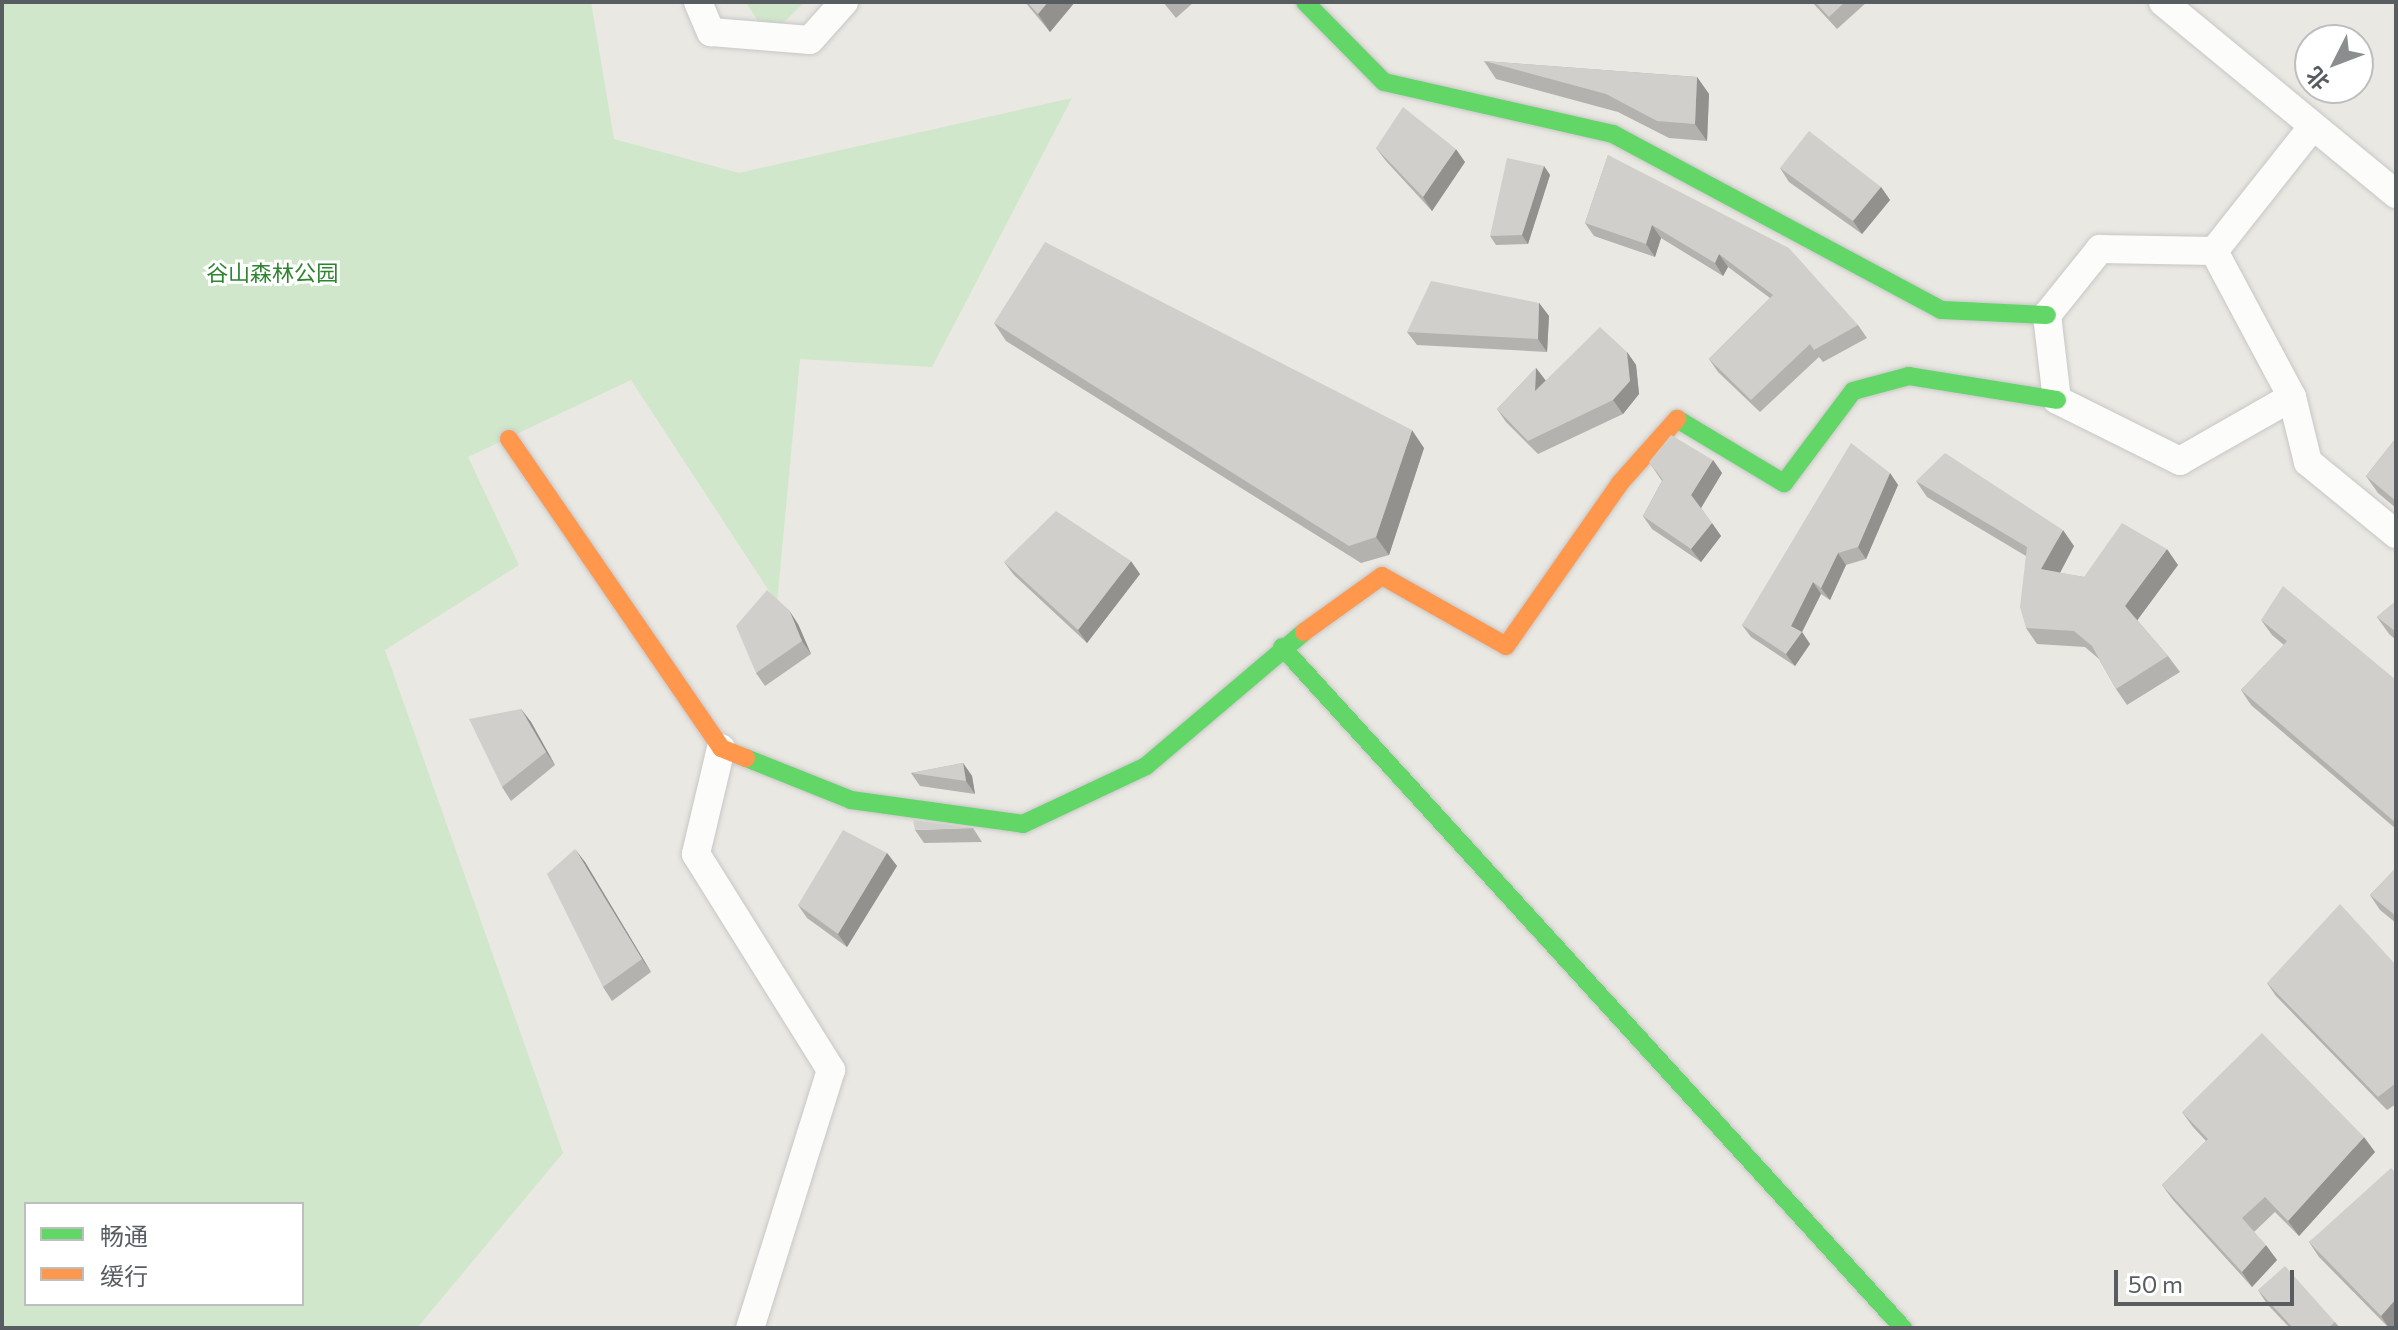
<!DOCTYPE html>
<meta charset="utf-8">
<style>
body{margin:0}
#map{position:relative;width:2398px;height:1330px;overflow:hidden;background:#eae8e2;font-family:Commissioner,"Noto Sans SC",sans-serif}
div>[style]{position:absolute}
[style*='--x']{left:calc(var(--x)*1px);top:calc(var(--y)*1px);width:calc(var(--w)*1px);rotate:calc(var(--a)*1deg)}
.green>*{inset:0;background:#d0e7cb}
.roads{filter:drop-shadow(0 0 2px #c7c7c7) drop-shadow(0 0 2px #c7c7c7)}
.street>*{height:28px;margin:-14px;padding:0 14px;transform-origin:14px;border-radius:14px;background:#fcfcfb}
.fast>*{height:18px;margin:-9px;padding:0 9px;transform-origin:9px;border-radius:9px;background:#63d668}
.slow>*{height:18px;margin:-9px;padding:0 9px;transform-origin:9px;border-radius:9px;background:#ff974d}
.wall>*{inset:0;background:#b3b2af}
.shaded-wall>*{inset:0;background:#92918e}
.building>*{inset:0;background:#d0cfcb}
span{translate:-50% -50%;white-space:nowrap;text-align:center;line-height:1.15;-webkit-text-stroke:6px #fff;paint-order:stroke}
.park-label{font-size:22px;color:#2e8430}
.frame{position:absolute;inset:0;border:4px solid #585d62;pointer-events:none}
.legend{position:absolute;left:24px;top:1202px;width:280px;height:104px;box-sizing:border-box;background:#fff;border:2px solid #bcbec0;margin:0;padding:10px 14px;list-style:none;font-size:24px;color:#585d62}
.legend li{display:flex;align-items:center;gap:16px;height:40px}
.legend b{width:40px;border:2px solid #bcbec0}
.north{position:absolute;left:2294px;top:24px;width:80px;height:80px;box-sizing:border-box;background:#fff;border:2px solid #bcbec0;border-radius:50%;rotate:228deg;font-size:22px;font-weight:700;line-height:32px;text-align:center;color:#585d62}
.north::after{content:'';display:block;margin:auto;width:28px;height:36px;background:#8b8e8f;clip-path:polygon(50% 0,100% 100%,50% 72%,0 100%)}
.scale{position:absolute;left:2114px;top:1270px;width:180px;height:36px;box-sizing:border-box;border:4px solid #585d62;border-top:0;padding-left:10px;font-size:24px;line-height:28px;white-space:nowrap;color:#585d62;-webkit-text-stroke:6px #fff;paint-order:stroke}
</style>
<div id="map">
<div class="green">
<div style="clip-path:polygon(evenodd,2px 2px,591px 2px,614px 139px,739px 173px,1072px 98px,932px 367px,800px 359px,777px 603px,631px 380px,468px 457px,519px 565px,385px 650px,563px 1153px,417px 1328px,2px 1328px,2px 2px,26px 1204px,302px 1204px,302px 1304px,26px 1304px,26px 1204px)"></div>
<div style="clip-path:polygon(746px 2px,805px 2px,768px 37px)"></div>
</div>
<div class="roads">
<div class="street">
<div style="--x:698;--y:2;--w:33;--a:67"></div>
<div style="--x:711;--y:32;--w:99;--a:4.6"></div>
<div style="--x:810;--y:40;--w:51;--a:-48.2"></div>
<div style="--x:2163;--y:2;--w:302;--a:39.5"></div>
<div style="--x:2100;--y:249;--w:114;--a:1"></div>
<div style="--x:2214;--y:251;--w:166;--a:61.9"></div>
<div style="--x:2292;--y:397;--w:129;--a:150.3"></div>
<div style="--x:2180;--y:461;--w:137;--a:-153.6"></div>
<div style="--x:2057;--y:400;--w:86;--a:-96.7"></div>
<div style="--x:2047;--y:315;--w:85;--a:-51.2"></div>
<div style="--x:2214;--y:251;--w:159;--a:-51.6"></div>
<div style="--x:2292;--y:397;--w:67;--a:76.2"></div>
<div style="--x:2308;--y:462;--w:114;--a:39.3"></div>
<div style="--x:721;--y:748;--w:109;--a:103.3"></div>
<div style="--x:696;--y:854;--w:255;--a:58"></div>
<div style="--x:831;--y:1070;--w:270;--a:107.4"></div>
</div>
<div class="fast">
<div style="--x:1305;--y:2;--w:112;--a:45.4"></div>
<div style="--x:1384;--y:82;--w:235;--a:12.8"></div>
<div style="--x:1613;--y:134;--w:372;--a:28.2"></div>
<div style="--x:1941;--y:310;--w:106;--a:2.7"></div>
<div style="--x:1677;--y:419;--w:125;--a:30.9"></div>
<div style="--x:1784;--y:483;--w:115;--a:-53.1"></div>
<div style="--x:1853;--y:391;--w:58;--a:-15"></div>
<div style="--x:1909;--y:376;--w:150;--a:9.2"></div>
<div style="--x:1282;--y:647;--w:922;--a:47.64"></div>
<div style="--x:746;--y:758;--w:113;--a:21.8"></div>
<div style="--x:851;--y:800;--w:174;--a:7.9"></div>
<div style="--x:1023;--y:824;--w:136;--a:-25.2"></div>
<div style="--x:1146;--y:766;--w:207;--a:-40.3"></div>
</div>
<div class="slow">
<div style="--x:509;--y:439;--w:375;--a:55.5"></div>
<div style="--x:721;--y:748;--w:27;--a:22"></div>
<div style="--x:1304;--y:632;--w:96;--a:-35.7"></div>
<div style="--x:1382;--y:576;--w:142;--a:29.4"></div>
<div style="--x:1506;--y:646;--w:199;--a:-55"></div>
<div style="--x:1620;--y:483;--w:86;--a:-48.3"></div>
</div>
</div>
<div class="wall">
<div style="clip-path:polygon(1025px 2px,1075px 2px,1050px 32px)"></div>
<div style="clip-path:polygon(1163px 2px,1194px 2px,1176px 18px)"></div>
<div style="clip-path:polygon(1812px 2px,1867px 2px,1837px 29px)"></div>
<div style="clip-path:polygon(1484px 61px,1697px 77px,1709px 94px,1707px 141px,1669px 138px,1618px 112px,1496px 79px)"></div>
<div style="clip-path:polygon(1376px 148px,1465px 162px,1432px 211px,1386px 161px)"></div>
<div style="clip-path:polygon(1608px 155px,1858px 325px,1867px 338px,1823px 362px,1819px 357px,1760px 412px,1718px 372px,1709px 359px,1770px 298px,1728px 267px,1723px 276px,1661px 238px,1655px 257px,1594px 236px,1585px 223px)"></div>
<div style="clip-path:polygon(1544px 166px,1550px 175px,1528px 244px,1496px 245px,1490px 236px)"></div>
<div style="clip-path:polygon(1780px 168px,1881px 187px,1890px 200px,1862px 234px,1789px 182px)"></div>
<div style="clip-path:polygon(1539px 303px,1549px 316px,1547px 352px,1417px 345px,1407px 332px)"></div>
<div style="clip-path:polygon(994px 323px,1424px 448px,1389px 555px,1361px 563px,1006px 341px)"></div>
<div style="clip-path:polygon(1627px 352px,1636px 365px,1639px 394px,1623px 414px,1538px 454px,1506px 422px,1497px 409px,1536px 368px,1546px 381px)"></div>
<div style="clip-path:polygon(2396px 438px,2396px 508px,2378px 493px,2366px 476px)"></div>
<div style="clip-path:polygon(1713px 460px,1722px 473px,1701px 508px,1721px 536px,1701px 562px,1652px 529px,1643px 516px,1662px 481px,1649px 462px)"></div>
<div style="clip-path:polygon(1890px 473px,1898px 485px,1866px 559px,1846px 565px,1830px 600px,1821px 594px,1802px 632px,1810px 644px,1795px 666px,1751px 637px,1742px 625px)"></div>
<div style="clip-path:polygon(1916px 481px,2074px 546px,2060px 573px,2084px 577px,2178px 565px,2137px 620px,2168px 656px,2180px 672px,2127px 705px,2116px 689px,2099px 659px,2085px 647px,2037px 644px,2026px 628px,2026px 556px,1927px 497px)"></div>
<div style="clip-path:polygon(1004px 562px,1140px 574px,1087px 643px,1014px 575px)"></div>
<div style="clip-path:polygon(2396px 601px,2396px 640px,2389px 634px,2377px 617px)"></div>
<div style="clip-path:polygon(2261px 620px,2396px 680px,2396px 829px,2251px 705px,2241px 690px,2284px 645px,2272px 635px)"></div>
<div style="clip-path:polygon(798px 624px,811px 654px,765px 686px,756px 673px)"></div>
<div style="clip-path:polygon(521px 709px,531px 722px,555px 765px,511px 801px,502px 787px)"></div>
<div style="clip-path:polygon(963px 763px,972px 776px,975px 794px,920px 786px,911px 773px)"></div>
<div style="clip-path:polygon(973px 828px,982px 842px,924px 843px,915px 830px)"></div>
<div style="clip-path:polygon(887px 853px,897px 866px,847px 947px,807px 918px,798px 905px)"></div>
<div style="clip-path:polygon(585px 862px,651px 972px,612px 1001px,603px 987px)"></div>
<div style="clip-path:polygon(2396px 868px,2396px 923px,2380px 910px,2370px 895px)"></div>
<div style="clip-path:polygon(2396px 965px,2396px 1104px,2387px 1110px,2276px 996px,2267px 983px)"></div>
<div style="clip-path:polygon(2182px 1112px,2375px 1152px,2299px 1236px,2275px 1212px,2254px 1232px,2277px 1260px,2252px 1287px,2173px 1200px,2162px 1185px,2206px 1141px,2193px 1127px)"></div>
<div style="clip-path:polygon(2396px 1173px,2396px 1325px,2393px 1328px,2389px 1328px,2319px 1257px,2309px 1242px)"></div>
<div style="clip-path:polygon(2258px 1290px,2335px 1322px,2340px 1328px,2290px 1328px,2267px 1304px)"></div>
</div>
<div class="shaded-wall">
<div style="clip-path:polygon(1048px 2px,1075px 2px,1050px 32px,1038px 14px)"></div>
<div style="clip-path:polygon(1697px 77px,1709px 94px,1707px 141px,1695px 124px)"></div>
<div style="clip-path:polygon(1456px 149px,1465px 162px,1432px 211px,1423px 197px)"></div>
<div style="clip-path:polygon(1544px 166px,1550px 175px,1528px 244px,1522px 235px)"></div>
<div style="clip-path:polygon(1881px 187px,1890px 200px,1862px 234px,1853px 221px)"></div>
<div style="clip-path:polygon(1652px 225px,1661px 238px,1655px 257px,1646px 244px)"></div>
<div style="clip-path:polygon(1719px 254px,1728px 267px,1723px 276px,1715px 263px)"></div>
<div style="clip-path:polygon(1539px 303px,1549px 316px,1547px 352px,1538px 339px)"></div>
<div style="clip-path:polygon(1627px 352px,1636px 365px,1639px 394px,1623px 414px,1613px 400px)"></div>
<div style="clip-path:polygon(1536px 368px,1546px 381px,1535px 391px)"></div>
<div style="clip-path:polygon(1412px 430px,1424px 448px,1389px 555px,1376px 537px)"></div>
<div style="clip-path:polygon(1713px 460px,1722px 473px,1701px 508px,1691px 495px)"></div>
<div style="clip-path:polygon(1890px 473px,1898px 485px,1866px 559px,1858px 547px)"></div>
<div style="clip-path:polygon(1712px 523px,1721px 536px,1701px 562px,1691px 549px)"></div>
<div style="clip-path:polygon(2063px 530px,2074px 546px,2053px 586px,2041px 569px)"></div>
<div style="clip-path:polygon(2167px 549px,2178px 565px,2136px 622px,2125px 606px)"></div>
<div style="clip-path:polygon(1838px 553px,1846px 565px,1830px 600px,1821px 588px)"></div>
<div style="clip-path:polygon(1131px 561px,1140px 574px,1087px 643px,1078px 630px)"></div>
<div style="clip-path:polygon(1813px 582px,1821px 594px,1802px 632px,1810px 644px,1795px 666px,1786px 654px,1791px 626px)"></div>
<div style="clip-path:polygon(789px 610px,798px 624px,811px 654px,802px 641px)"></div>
<div style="clip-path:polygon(521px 709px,531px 722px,555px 765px,546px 752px)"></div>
<div style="clip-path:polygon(963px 763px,972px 776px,975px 794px,966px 781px)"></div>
<div style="clip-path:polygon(575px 849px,585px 862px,651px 972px,642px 959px)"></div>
<div style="clip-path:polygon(887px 853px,897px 866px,847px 947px,838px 934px)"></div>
<div style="clip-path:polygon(2364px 1137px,2375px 1152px,2299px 1236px,2288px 1221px)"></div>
<div style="clip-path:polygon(2266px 1245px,2277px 1260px,2252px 1287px,2242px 1272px)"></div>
<div style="clip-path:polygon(2396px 1299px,2396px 1325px,2393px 1328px,2389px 1328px,2381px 1316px)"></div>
</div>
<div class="building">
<div style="clip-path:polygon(1027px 2px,1048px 2px,1038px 14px)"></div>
<div style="clip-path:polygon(1815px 2px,1845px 2px,1829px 17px)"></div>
<div style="clip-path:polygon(1484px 61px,1697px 77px,1695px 124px,1657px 121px,1606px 94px)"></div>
<div style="clip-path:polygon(1403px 107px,1456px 149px,1423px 197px,1376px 148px)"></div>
<div style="clip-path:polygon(1809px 131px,1881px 187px,1853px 221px,1780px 168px)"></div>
<div style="clip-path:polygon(1608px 155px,1789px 248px,1858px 325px,1814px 350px,1810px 344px,1751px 400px,1709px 359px,1773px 295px,1719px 254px,1715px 263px,1652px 225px,1646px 244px,1585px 223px)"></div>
<div style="clip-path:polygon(1507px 158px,1544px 166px,1522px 235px,1490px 236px)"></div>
<div style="clip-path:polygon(1045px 242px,1412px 430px,1376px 537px,1349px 546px,994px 323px)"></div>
<div style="clip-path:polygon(1431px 281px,1539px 303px,1538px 339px,1407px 332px)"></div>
<div style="clip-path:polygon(1600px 327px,1627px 352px,1630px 381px,1613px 400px,1528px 441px,1497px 409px,1536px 368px,1535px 391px)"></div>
<div style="clip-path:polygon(1671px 435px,1713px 460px,1691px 495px,1712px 523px,1691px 549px,1643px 516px,1663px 480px,1649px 462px)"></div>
<div style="clip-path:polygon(2396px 438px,2396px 501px,2366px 476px)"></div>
<div style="clip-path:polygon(1851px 443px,1890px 473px,1858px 547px,1838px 553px,1821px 588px,1813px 582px,1791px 626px,1802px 632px,1786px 654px,1742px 625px)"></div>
<div style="clip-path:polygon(1945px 453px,2063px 530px,2041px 569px,2084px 577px,2122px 523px,2167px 549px,2125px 606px,2168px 656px,2116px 689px,2092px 646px,2074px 631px,2026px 628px,2020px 607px,2027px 547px,1916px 481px)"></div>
<div style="clip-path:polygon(1056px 511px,1131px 561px,1078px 630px,1004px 562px)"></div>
<div style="clip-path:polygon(2283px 586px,2396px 680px,2396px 823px,2241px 690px,2287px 641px,2261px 620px)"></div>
<div style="clip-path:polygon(767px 590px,789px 610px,802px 641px,756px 673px,736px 626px)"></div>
<div style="clip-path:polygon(2396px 601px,2396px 632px,2377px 617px)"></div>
<div style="clip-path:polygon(521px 709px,546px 752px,502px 787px,469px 719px)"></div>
<div style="clip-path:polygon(963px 763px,966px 781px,911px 773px)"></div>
<div style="clip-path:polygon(913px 820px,973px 828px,915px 830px)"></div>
<div style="clip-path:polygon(843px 830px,887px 853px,838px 934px,798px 905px)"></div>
<div style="clip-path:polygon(575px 849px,642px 959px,603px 987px,547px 874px)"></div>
<div style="clip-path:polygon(2396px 868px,2396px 916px,2370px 895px)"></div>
<div style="clip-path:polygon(2340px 904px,2396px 965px,2396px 1083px,2378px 1097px,2267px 983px)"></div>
<div style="clip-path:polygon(2262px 1033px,2364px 1137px,2288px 1221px,2265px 1197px,2242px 1218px,2266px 1245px,2242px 1272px,2162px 1185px,2208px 1139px,2182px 1112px)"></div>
<div style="clip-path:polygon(2391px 1168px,2396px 1173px,2396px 1299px,2381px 1316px,2309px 1242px)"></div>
<div style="clip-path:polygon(2285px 1266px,2335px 1322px,2328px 1328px,2293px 1328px,2258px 1290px)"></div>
</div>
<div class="park-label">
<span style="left:272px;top:273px">谷山森林公园</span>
</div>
<div class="frame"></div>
<ul class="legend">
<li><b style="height:10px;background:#63d668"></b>畅通</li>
<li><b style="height:10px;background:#ff974d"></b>缓行</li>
</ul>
<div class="north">北</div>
<div class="scale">50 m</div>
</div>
